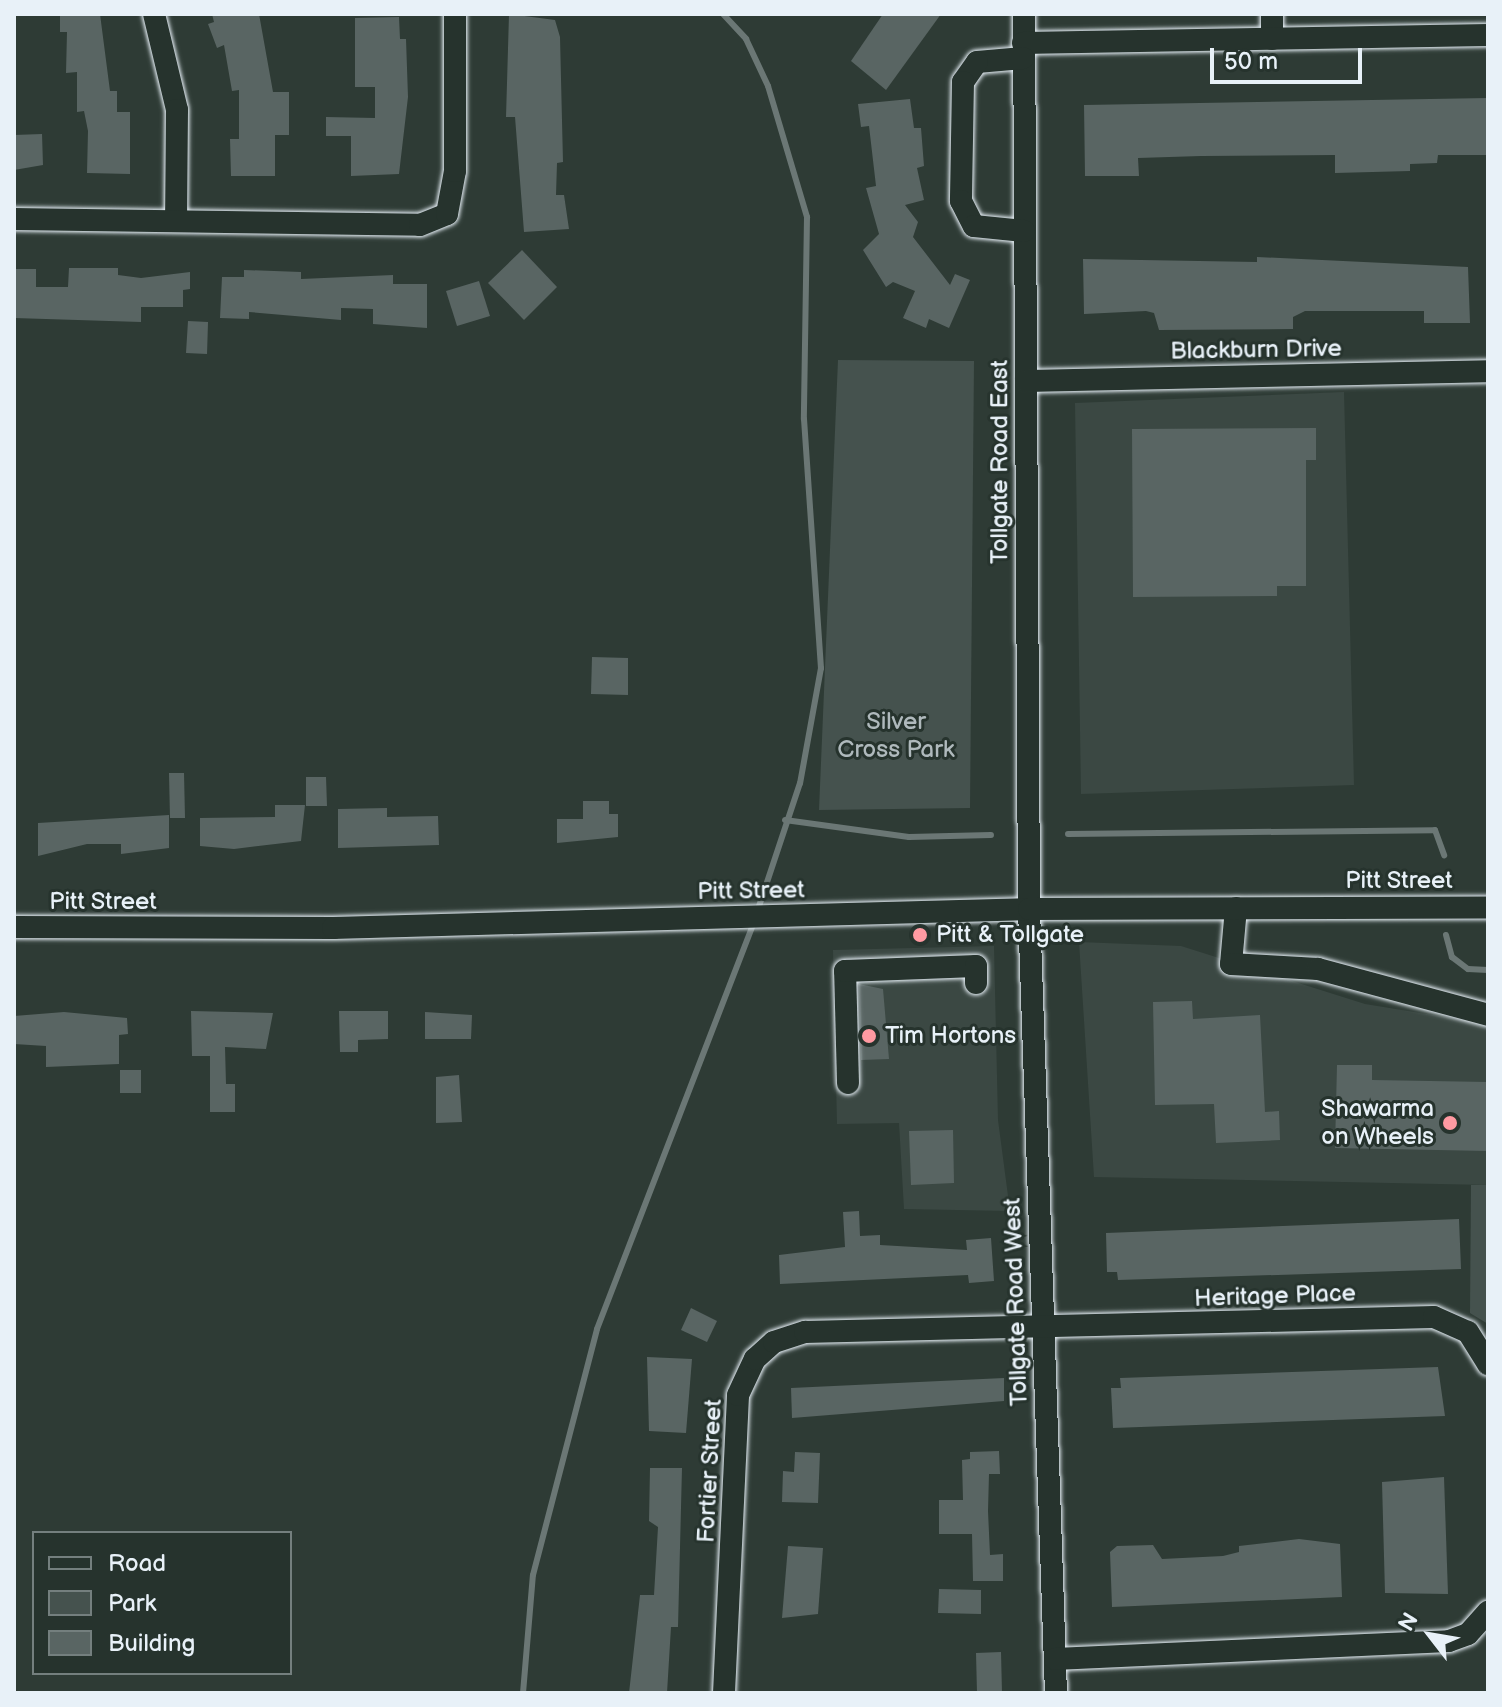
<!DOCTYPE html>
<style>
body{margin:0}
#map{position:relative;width:1502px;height:1707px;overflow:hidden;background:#2e3b35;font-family:"Balsamiq Sans",sans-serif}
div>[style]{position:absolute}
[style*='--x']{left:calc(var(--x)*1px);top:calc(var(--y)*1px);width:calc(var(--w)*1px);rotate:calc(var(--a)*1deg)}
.built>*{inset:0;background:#3b4843}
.green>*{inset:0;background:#45524e}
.stream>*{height:6px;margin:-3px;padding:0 3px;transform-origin:3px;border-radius:3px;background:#6b7775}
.building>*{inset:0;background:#596563}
.roads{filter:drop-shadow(0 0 2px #e8f1f8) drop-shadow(0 0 2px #e8f1f8)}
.minor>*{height:22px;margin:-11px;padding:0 11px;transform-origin:11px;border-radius:11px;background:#26332d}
.dots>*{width:22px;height:22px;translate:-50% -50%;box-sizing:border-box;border:4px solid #26332d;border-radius:50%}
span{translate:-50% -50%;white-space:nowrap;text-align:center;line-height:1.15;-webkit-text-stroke:6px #26332d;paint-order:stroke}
.street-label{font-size:24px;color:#e8f1f8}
.park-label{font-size:24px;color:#afb9bc}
.poi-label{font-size:24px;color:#e8f1f8}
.left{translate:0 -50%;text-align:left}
.right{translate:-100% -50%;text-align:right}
.frame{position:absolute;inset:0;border:16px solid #e8f1f8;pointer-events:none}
.legend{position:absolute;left:32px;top:1531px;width:260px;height:144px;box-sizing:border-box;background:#26332d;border:2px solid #747f7e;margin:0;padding:10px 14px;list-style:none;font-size:24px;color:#e8f1f8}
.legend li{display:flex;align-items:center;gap:16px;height:40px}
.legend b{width:40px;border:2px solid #747f7e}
.north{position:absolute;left:1390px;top:1595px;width:80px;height:80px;-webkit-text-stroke:6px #26332d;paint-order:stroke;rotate:301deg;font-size:22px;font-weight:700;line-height:32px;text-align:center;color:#e8f1f8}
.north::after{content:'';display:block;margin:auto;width:28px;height:36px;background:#e8f1f8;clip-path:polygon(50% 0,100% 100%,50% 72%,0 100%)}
.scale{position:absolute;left:1210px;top:48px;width:152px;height:36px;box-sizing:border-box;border:4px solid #e8f1f8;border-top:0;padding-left:10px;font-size:24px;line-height:28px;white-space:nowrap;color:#e8f1f8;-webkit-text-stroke:6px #26332d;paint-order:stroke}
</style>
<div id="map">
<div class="built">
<div style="clip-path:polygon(1344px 392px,1354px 785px,1081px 794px,1075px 403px)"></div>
<div style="clip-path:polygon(1079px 942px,1181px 946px,1365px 1004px,1488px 1024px,1488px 1185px,1094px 1177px)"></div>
<div style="clip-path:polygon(994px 946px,998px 1120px,1010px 1211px,904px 1209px,899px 1123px,837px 1124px,833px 950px)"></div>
</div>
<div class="green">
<div style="clip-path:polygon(838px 360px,974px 361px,970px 808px,819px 810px)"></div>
<div style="clip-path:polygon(1471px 1185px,1488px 1185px,1488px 1324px,1470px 1313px)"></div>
</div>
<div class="stream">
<div style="--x:723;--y:14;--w:34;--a:47"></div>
<div style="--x:746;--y:39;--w:52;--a:64.9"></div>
<div style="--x:768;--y:86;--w:137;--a:73.4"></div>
<div style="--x:807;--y:217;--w:202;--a:90.9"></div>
<div style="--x:804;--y:419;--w:250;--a:86.1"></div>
<div style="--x:821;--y:668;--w:117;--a:100.3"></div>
<div style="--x:800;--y:783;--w:136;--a:108.4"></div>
<div style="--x:785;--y:820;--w:125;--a:7.8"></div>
<div style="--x:909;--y:837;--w:82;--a:-1.4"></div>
<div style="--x:1068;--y:834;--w:367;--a:-0.6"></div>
<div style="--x:1435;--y:830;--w:27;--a:70"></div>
<div style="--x:1446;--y:935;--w:23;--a:75"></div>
<div style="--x:1452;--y:957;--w:20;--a:37"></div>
<div style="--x:1468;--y:969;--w:20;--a:3"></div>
<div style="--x:523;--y:1693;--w:118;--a:-85.2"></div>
<div style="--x:533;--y:1575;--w:254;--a:-75.4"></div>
<div style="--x:597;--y:1329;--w:436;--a:-68.9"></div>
</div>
<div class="building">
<div style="clip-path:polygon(60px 14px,100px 14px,110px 91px,117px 91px,117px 112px,130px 112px,130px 174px,87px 173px,88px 131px,84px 111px,77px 112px,77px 72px,66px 73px,67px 32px,60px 32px)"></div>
<div style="clip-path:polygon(212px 14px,259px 14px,273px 92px,289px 92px,289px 135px,275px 135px,275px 176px,231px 176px,230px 139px,239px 139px,239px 90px,232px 91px,224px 45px,217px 48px,208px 24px,214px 22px)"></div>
<div style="clip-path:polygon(509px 14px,555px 20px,560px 37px,563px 162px,557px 163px,556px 195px,564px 195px,569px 229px,524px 232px,515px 117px,506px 117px)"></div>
<div style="clip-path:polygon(883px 14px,941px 14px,886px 90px,851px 61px)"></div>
<div style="clip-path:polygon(399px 17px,400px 39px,406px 39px,408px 97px,399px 174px,351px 176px,351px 136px,326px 136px,326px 117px,375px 118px,375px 87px,355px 87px,355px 18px)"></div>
<div style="clip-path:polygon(1488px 98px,1488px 155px,1438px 155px,1437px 163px,1410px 164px,1410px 171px,1335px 173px,1335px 155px,1201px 156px,1138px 158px,1139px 176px,1085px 176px,1084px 105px)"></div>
<div style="clip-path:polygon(910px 99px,914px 128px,921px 128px,924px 166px,917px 168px,924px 200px,905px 205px,918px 222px,913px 237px,950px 285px,955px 274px,970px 280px,949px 328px,929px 319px,926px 328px,903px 318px,915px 291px,893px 282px,886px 287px,863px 250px,879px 234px,866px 188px,876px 186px,869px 126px,861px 127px,858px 104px)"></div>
<div style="clip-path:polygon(42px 134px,43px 165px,14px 170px,14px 135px)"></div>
<div style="clip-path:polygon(522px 250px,557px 287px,524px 320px,488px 283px)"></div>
<div style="clip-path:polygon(1257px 257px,1468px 267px,1470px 323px,1424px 323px,1424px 311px,1305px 311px,1293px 317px,1293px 329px,1159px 330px,1154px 313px,1146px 311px,1084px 314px,1083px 259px,1257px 262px)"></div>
<div style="clip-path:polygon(69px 268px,118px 268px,118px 275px,141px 278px,190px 272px,190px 289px,183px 290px,183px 307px,141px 307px,141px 322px,14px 318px,14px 269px,36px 269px,36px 287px,68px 287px)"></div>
<div style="clip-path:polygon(244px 270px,301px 272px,301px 279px,393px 275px,393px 284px,427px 284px,427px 328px,373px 324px,373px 309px,341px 308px,341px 320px,249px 312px,249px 319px,220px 318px,222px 277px,244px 277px)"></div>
<div style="clip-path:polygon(479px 281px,490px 316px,457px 326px,446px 291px)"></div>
<div style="clip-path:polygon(188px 321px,208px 322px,207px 354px,186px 353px)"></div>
<div style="clip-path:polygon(1316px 428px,1316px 460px,1306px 460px,1306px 586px,1277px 586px,1277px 596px,1133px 597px,1132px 429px)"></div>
<div style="clip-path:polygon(592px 657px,628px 658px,628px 695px,591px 694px)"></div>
<div style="clip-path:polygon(169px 773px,184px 773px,185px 818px,170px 818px)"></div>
<div style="clip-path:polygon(306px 777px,326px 777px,327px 806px,306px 806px)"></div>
<div style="clip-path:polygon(583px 801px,609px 801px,609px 814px,618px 814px,618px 837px,557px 843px,557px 819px,583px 819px)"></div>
<div style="clip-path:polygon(275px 805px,305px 805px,301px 841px,234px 849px,200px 846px,200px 818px,275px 817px)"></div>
<div style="clip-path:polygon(387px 808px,387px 817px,438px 816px,439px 845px,338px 848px,338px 809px)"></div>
<div style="clip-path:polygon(169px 815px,169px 848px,121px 854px,121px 844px,87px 844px,38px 856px,38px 823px)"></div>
<div style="clip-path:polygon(859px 984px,883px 989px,889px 1059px,861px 1060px)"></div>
<div style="clip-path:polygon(1192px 1001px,1193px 1019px,1260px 1015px,1265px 1112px,1279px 1111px,1280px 1140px,1216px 1143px,1214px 1104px,1155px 1105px,1153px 1002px)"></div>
<div style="clip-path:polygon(191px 1011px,273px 1013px,266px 1049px,225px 1047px,226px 1084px,235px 1084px,235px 1112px,210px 1112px,210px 1056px,192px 1056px)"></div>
<div style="clip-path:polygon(339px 1011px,388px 1011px,388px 1039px,358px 1040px,358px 1052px,340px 1052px)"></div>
<div style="clip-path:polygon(64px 1012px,127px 1018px,128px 1034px,119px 1035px,119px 1064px,46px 1067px,46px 1046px,14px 1044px,14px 1016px)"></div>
<div style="clip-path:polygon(425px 1012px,472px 1015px,471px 1039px,425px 1039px)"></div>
<div style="clip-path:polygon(1337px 1065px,1372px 1065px,1372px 1080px,1488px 1082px,1488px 1151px,1335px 1148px)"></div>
<div style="clip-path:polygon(120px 1070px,141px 1070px,141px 1093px,120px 1093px)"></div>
<div style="clip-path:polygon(459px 1075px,462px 1122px,436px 1123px,436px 1077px)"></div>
<div style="clip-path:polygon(953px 1130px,954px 1183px,911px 1185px,909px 1131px)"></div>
<div style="clip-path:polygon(859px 1211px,860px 1236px,880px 1235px,880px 1245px,967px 1250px,966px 1240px,991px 1238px,994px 1281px,969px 1283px,968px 1275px,780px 1284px,779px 1255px,845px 1247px,843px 1212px)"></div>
<div style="clip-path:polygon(1459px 1219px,1461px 1269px,1118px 1280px,1117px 1272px,1107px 1272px,1106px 1233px)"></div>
<div style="clip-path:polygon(691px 1308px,717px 1321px,707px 1342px,681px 1330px)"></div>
<div style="clip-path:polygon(647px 1357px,692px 1359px,686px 1433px,649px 1431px)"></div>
<div style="clip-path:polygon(1438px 1367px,1445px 1416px,1113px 1428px,1111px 1388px,1121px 1388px,1120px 1378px)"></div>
<div style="clip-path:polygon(1004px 1378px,1004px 1401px,792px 1418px,791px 1388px)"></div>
<div style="clip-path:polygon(999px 1451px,1000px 1474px,989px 1474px,988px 1511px,990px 1555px,1003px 1554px,1003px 1581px,973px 1581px,972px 1534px,939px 1534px,939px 1500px,963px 1500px,962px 1460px,970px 1459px,970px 1452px)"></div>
<div style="clip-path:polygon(795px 1452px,820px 1453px,818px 1503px,782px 1502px,783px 1471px,794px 1472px)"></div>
<div style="clip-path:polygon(650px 1468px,682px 1468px,678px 1627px,671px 1627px,667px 1693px,629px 1693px,640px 1595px,654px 1595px,658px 1527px,649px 1521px)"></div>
<div style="clip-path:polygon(1444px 1477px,1448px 1594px,1385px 1593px,1382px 1482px)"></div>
<div style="clip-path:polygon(1299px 1539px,1340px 1544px,1342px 1597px,1112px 1607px,1110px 1552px,1117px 1546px,1153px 1545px,1162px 1559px,1223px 1556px,1239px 1552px,1239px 1546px)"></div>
<div style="clip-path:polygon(788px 1546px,823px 1548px,818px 1614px,782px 1618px)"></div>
<div style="clip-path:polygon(939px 1589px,981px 1590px,981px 1614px,938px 1613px)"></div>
<div style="clip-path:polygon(1001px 1652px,1002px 1693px,977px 1693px,976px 1653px)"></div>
</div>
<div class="roads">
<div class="minor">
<div style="--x:154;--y:14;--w:99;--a:76.5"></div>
<div style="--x:177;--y:110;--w:109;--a:90.5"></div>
<div style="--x:1024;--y:14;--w:895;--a:89.68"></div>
<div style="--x:1029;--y:909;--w:784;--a:88.03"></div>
<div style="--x:1272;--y:14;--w:25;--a:90"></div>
<div style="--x:1023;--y:43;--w:465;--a:-1"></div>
<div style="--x:1023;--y:58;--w:46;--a:175"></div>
<div style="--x:977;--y:62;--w:24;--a:125"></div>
<div style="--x:963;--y:82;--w:119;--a:91"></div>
<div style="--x:961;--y:201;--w:28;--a:63"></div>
<div style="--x:974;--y:226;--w:50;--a:5.7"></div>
<div style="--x:14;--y:219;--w:406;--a:0.8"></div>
<div style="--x:420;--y:225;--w:29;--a:-22"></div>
<div style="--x:447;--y:214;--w:44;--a:-79.5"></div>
<div style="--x:455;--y:171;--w:157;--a:-90"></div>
<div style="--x:1026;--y:381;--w:462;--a:-1.2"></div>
<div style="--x:1236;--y:908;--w:56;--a:95.1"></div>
<div style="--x:1231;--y:964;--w:87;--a:3.3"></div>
<div style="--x:1318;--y:969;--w:176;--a:15.1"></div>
<div style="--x:14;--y:927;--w:319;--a:0.2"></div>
<div style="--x:333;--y:928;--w:696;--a:-1.56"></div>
<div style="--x:1029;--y:909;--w:459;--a:-0.2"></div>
<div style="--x:848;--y:1083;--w:112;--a:-91.5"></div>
<div style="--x:845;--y:971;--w:131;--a:-2.2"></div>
<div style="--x:976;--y:966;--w:17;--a:90"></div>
<div style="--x:1055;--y:1659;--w:394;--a:-2.6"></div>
<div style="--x:1449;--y:1641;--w:20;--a:-20"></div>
<div style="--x:1468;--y:1634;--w:30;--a:-48"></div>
<div style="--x:724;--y:1693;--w:298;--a:-87.3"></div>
<div style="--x:738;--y:1395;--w:40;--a:-65"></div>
<div style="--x:755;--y:1359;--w:25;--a:-42"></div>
<div style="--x:774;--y:1342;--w:33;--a:-18"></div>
<div style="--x:805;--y:1332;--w:629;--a:-1.37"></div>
<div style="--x:1434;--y:1317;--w:37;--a:24"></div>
<div style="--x:1468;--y:1332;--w:38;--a:58"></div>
</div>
</div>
<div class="dots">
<div style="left:920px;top:935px;background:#ff9aa2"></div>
<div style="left:869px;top:1036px;background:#ff9aa2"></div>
<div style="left:1450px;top:1123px;background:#ff9aa2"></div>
</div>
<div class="street-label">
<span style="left:1256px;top:350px;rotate:-1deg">Blackburn Drive</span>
<span style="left:1000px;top:462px;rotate:-90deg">Tollgate Road East</span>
<span style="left:1399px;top:881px">Pitt Street</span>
<span style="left:751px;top:891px;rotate:-1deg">Pitt Street</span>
<span style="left:103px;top:902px">Pitt Street</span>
<span style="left:1275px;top:1296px;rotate:-2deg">Heritage Place</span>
<span style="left:1016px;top:1302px;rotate:-92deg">Tollgate Road West</span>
<span style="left:710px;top:1471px;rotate:-87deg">Fortier Street</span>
</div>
<div class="park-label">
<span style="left:896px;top:736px">Silver<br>Cross Park</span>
</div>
<div class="poi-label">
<span class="left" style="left:936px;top:935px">Pitt &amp; Tollgate</span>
<span class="left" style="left:885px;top:1036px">Tim Hortons</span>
<span class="right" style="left:1434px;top:1123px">Shawarma<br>on Wheels</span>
</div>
<div class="frame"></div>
<ul class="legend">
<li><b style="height:10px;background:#26332d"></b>Road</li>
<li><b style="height:22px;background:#45524e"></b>Park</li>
<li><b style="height:22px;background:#596563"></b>Building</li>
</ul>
<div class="north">N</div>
<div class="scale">50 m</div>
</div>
